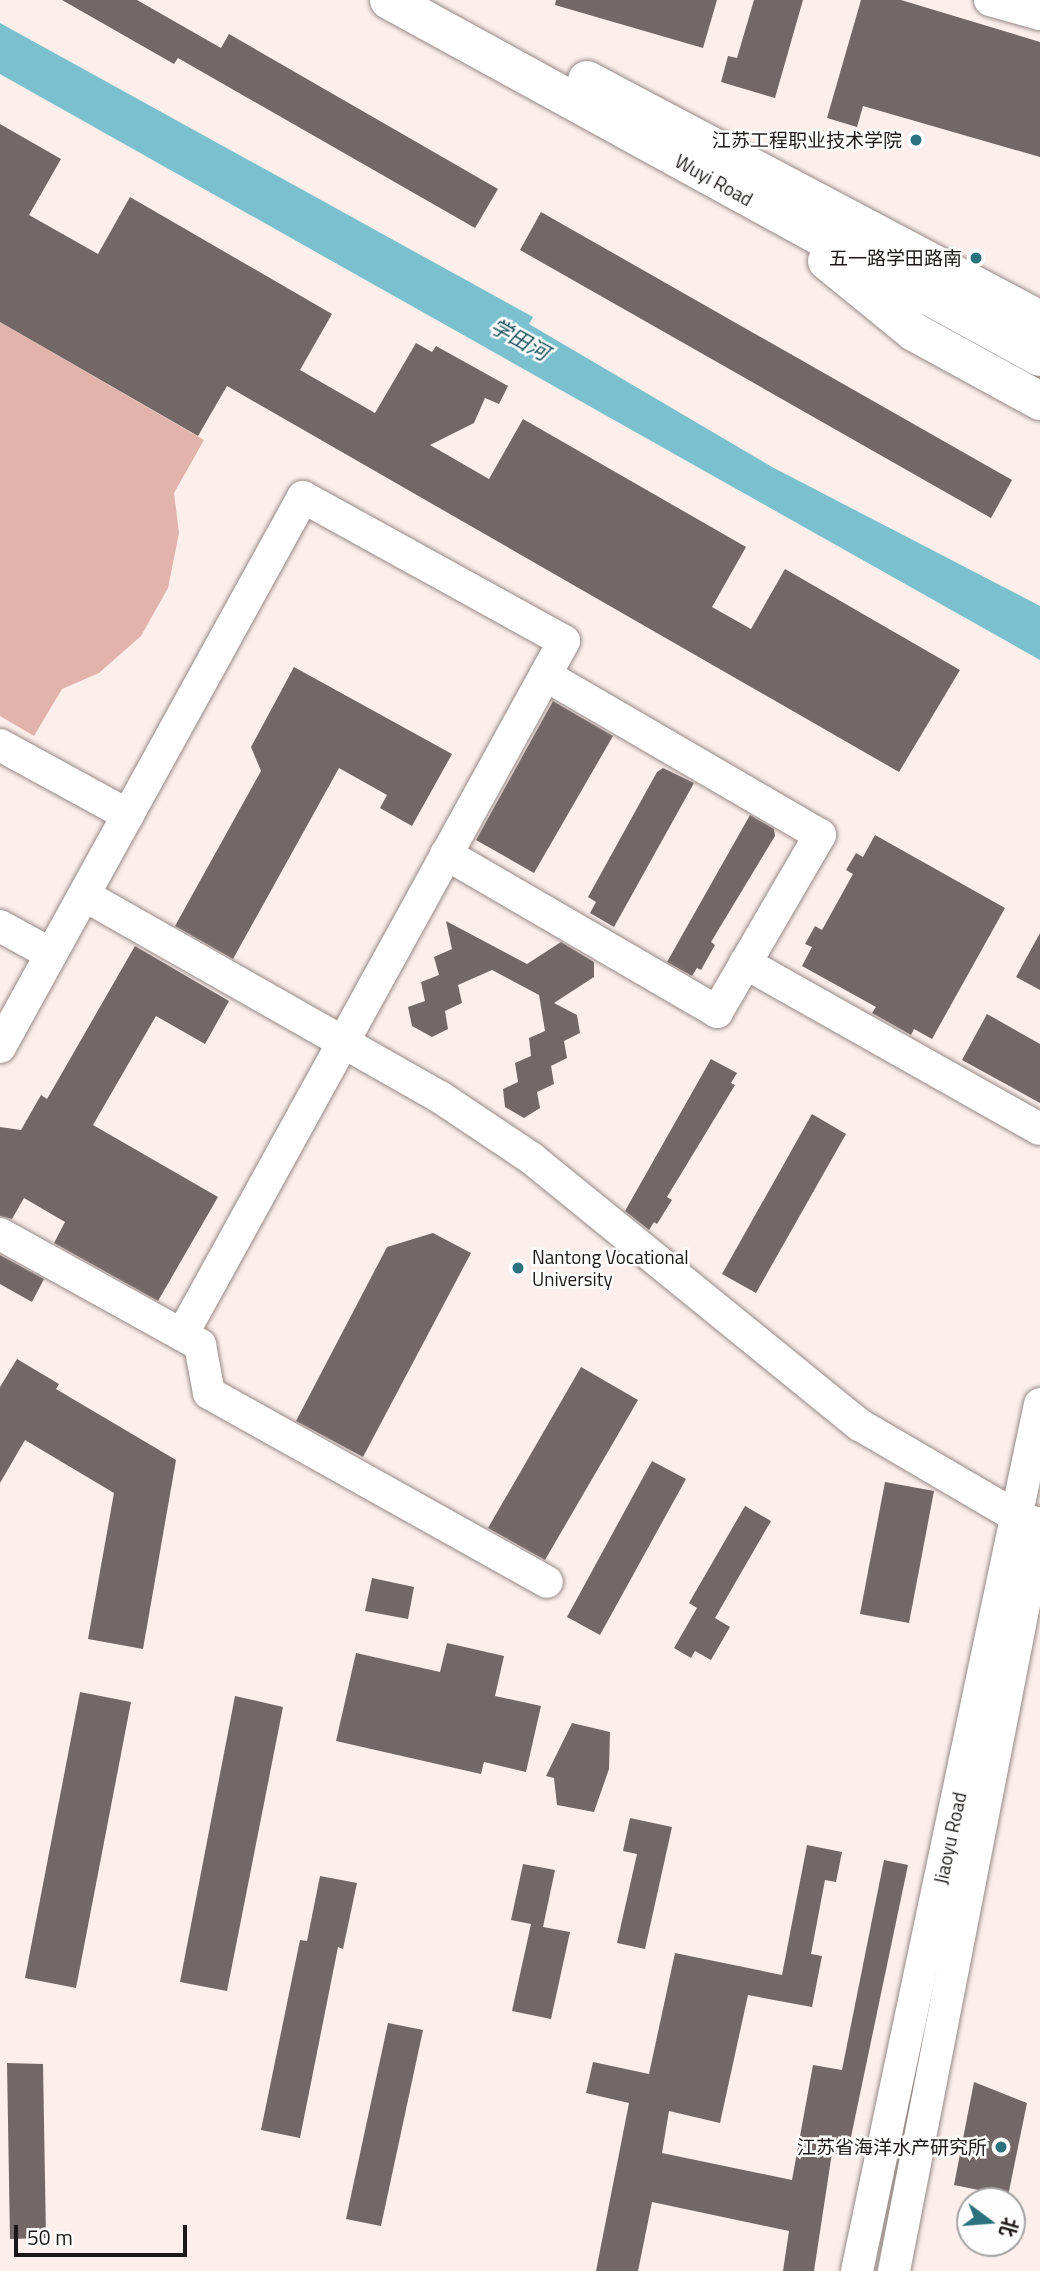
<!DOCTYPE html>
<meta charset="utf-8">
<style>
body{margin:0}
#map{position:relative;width:1040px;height:2271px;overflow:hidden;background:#fbeeeb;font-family:"Titillium Web","Noto Sans SC",sans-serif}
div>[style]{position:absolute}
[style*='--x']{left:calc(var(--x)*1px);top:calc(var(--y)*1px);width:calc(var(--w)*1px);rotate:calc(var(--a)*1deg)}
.green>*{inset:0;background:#e2b3aa}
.water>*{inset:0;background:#7bc0ce}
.building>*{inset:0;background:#736866}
.roads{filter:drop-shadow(0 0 2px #958986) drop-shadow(0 0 2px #958986)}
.minor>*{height:32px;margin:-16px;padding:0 16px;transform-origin:16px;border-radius:16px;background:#fff}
.major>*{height:38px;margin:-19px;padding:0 19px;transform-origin:19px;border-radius:19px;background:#fff}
.dots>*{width:19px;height:19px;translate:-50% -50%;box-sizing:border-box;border:4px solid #fefefe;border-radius:50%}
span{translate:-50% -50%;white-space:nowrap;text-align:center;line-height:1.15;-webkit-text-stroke:5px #fefefe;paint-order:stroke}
.poi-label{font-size:19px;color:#1d1817}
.right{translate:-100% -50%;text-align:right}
.left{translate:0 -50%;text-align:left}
.street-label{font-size:19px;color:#1d1817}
.water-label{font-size:21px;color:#17525c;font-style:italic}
.north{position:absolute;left:956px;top:2187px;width:70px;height:70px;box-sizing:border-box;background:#fefefe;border:2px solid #a4a2a2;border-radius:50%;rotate:106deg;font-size:19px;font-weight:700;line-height:28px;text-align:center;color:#1d1817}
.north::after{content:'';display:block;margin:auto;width:24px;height:32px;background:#2b727e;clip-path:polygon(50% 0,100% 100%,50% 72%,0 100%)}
.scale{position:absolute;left:14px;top:2225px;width:173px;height:32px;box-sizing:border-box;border:4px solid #1d1817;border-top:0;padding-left:9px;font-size:21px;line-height:24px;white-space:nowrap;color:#1d1817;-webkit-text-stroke:5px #fefefe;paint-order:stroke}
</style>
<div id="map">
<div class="green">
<div style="clip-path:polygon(0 322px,204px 440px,174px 493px,179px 533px,168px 588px,141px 636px,99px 673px,62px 689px,34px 736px,0 716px)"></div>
</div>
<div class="water">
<div style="clip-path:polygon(0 23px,533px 317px,529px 324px,772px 467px,1040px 606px,1040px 660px,0 74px)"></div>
</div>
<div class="building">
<div style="clip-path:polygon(62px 0,137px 0,221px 48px,229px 34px,498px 189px,475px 228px,178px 58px,174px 64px)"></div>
<div style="clip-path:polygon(556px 0,717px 0,703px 48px,555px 5px)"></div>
<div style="clip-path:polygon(754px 0,803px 0,775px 98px,721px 82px,728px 56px,737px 58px)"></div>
<div style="clip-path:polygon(861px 0,901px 0,1040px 42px,1040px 157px,863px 106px,857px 127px,827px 118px)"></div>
<div style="clip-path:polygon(0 124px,61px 159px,29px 215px,98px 254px,130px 197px,332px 314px,300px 370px,375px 413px,416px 343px,432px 352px,436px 346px,508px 386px,499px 404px,485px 398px,474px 423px,430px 445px,489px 479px,523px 419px,746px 547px,712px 607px,751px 629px,785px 569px,960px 670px,899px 772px,227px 386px,198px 436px,0 322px)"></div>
<div style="clip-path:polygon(541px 212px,1012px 480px,991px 518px,520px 250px)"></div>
<div style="clip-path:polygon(294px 667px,452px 754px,412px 826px,380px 808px,387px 795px,339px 768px,233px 959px,175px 926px,261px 771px,251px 747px)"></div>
<div style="clip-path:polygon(553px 701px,613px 736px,534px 873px,476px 840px)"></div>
<div style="clip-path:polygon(663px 768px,694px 783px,614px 927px,590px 913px,596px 902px,588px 897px,657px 772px)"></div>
<div style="clip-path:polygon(750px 815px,774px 829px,775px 836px,711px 942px,715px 945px,701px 970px,697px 968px,692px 976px,667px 962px)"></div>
<div style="clip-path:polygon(875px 835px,1005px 908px,932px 1039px,914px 1029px,911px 1035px,872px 1013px,876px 1007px,802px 966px,812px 947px,805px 944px,815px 926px,822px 930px,853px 874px,846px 870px,856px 853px,863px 857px)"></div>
<div style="clip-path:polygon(446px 921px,527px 964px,561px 942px,594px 962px,594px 977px,554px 1003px,577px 1015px,580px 1033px,564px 1041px,567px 1058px,551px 1066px,554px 1084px,537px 1092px,540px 1108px,524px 1118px,505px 1107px,503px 1089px,518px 1082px,515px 1063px,531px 1056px,529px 1038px,545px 1031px,539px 995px,492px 970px,458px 985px,462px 1003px,445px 1011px,448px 1029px,432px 1037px,412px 1026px,408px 1007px,425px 1001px,421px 982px,439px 975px,434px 957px,452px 949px)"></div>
<div style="clip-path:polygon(1040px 933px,1040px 990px,1016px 977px)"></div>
<div style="clip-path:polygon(135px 946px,229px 1001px,205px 1044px,156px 1016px,93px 1125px,218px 1197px,158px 1301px,54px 1243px,65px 1222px,24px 1198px,12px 1219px,0 1216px,0 1127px,21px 1130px,41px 1095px,47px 1099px)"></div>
<div style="clip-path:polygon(987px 1014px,1040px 1044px,1040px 1103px,962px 1060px)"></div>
<div style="clip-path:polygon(711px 1059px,737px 1073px,731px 1083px,735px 1085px,667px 1197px,672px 1200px,657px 1224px,654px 1222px,649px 1230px,625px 1211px)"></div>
<div style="clip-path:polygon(812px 1114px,846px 1134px,756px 1293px,722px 1274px)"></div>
<div style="clip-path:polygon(433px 1233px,471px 1253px,363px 1457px,296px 1421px,387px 1247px)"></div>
<div style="clip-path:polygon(0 1255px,44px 1279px,32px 1302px,0 1284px)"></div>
<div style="clip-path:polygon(17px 1359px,59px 1384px,56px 1389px,176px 1460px,143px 1649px,88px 1639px,114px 1493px,25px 1440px,0 1483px,0 1387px)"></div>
<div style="clip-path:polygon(581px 1367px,638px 1400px,545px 1560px,488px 1528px)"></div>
<div style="clip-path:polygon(652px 1461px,686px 1479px,600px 1635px,567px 1617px)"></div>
<div style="clip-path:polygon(885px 1482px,934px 1491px,909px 1623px,860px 1614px)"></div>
<div style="clip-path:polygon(745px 1506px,771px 1521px,715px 1618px,730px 1627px,711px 1660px,695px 1651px,691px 1658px,674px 1648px,697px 1608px,689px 1603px)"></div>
<div style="clip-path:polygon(372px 1578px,414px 1587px,408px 1619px,365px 1611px)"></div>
<div style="clip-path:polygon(447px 1643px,504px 1656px,495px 1696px,541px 1706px,526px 1772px,484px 1762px,481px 1774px,336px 1741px,356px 1653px,440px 1672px)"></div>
<div style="clip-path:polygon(80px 1692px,131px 1702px,76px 1988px,25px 1978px)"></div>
<div style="clip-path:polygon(235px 1696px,283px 1707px,227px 1991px,180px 1982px)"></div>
<div style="clip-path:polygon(572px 1723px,610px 1732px,609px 1769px,594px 1812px,557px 1805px,554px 1778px,546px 1776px)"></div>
<div style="clip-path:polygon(630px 1818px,672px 1827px,645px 1949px,617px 1943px,637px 1854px,623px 1851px)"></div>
<div style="clip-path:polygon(807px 1845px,842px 1852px,836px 1882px,825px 1880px,811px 1954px,822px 1956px,812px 2007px,748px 1995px,720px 2123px,669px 2111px,662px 2153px,792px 2180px,813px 2065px,842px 2070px,884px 1860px,908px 1865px,847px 2156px,832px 2153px,814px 2271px,783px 2271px,789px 2231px,652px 2202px,638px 2271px,596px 2271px,629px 2103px,586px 2093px,593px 2062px,649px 2074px,675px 1953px,782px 1975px)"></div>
<div style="clip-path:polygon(523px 1864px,555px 1870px,543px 1927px,570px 1932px,551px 2019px,512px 2011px,531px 1924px,511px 1920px)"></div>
<div style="clip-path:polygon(320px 1876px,357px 1883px,343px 1949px,338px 1947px,300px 2138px,261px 2130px,300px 1940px,307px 1941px)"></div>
<div style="clip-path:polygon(388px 2023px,423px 2030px,381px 2226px,346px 2219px)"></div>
<div style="clip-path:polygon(7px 2063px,43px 2064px,46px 2238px,10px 2239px)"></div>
<div style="clip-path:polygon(974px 2082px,1027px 2103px,1008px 2196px,954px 2185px)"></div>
</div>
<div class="roads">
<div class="minor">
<div style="--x:990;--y:0;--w:52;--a:15.6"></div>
<div style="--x:0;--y:745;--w:146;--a:28.7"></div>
<div style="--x:446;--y:854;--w:314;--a:30.2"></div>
<div style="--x:717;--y:1012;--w:205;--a:-59.8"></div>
<div style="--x:820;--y:835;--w:318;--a:-149.8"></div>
<div style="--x:84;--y:895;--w:409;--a:29.6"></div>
<div style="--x:440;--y:1097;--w:110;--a:33.8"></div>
<div style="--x:531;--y:1158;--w:424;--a:39.1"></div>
<div style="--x:860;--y:1425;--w:184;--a:30.3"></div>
<div style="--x:1019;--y:1518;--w:22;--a:16"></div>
<div style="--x:0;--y:926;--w:58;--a:28.8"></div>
<div style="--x:745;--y:963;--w:338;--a:29.4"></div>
<div style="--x:0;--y:1047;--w:628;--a:-61.15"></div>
<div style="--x:303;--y:497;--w:298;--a:28.9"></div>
<div style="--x:564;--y:641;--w:792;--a:118.83"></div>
<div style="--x:0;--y:1234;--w:229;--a:29"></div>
<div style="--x:200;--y:1345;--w:49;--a:79.4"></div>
<div style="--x:209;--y:1393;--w:387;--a:29.2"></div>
<div style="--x:857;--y:2271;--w:886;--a:-78.08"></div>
<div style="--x:894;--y:2271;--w:762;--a:-78.96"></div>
</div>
<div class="major">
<div style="--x:389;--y:0;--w:742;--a:28.74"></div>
<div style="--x:587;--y:80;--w:513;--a:27.91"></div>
<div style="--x:827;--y:261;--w:112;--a:39.2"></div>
<div style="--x:914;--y:332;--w:144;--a:28.7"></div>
</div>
</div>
<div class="dots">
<div style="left:916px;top:140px;background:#2b727e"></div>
<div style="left:976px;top:258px;background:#2b727e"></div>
<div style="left:518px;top:1268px;background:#2b727e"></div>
<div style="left:1001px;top:2147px;background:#2b727e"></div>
</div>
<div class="poi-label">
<span class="right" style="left:902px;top:140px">江苏工程职业技术学院</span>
<span class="right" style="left:962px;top:258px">五一路学田路南</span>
<span class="left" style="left:532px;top:1268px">Nantong Vocational<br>University</span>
<span class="right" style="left:987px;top:2147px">江苏省海洋水产研究所</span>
</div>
<div class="street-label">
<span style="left:714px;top:180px;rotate:29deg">Wuyi Road</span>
<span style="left:950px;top:1838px;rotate:-78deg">Jiaoyu Road</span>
</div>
<div class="water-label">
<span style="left:520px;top:339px;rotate:29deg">学田河</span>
</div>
<div class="north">北</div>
<div class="scale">50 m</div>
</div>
